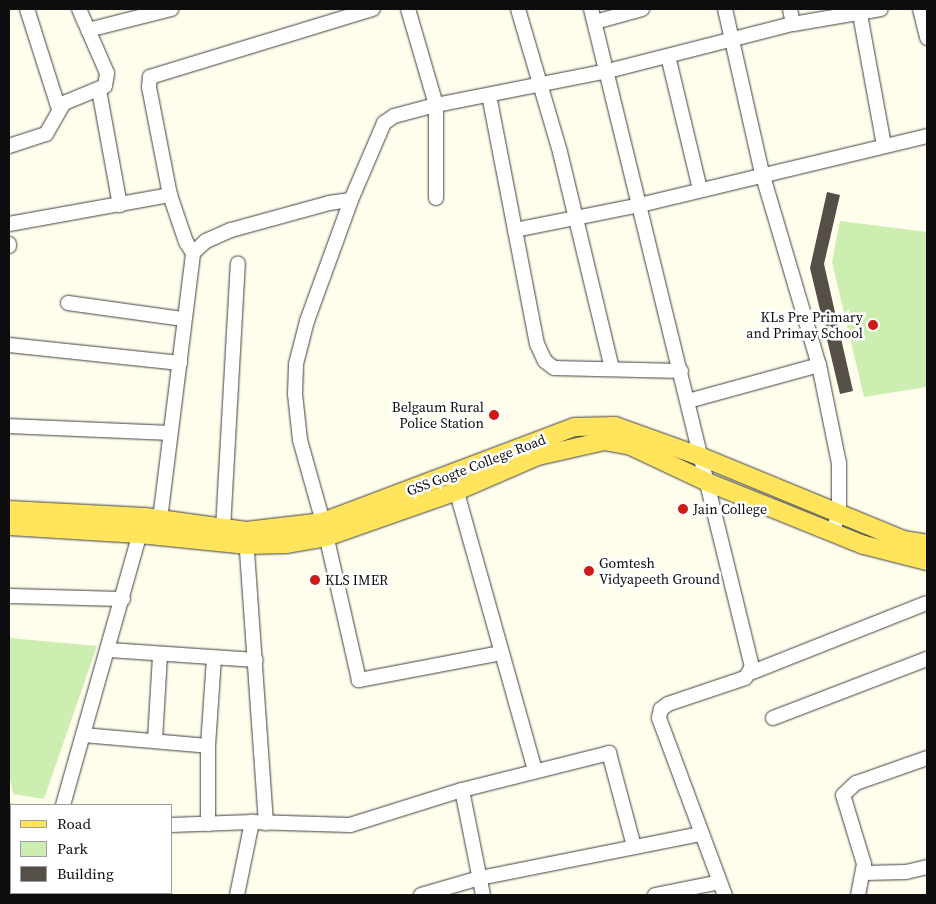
<!DOCTYPE html>
<style>
body{margin:0}
#map{position:relative;width:936px;height:904px;overflow:hidden;background:#fffdec;font-family:"Source Serif 4",serif}
div>[style]{position:absolute}
[style*='--x']{left:calc(var(--x)*1px);top:calc(var(--y)*1px);width:calc(var(--w)*1px);rotate:calc(var(--a)*1deg)}
.green>*{inset:0;background:#cceeb1}
.building>*{inset:0;background:#564f48}
.roads{filter:drop-shadow(0 0 1px #404040) drop-shadow(0 0 1px #404040)}
.minor>*{height:14px;margin:-7px;padding:0 7px;transform-origin:7px;border-radius:7px;background:#fff}
.major>*{height:18px;margin:-9px;padding:0 9px;transform-origin:9px;border-radius:9px;background:#ffe45c}
.dots>*{width:14px;height:14px;translate:-50% -50%;box-sizing:border-box;border:2px solid #fff;border-radius:50%}
span{translate:-50% -50%;white-space:nowrap;text-align:center;line-height:1.15;-webkit-text-stroke:5px #fff;paint-order:stroke}
.poi-label{font-size:14px;color:#0d0d0d}
.right{translate:-100% -50%;text-align:right}
.left{translate:0 -50%;text-align:left}
.street-label{font-size:14px;color:#0d0d0d}
.frame{position:absolute;inset:0;border:10px solid #0d0d0d;pointer-events:none}
.legend{position:absolute;left:10px;top:804px;width:162px;height:90px;box-sizing:border-box;background:#fff;border:1px solid #9e9e9e;margin:0;padding:6px 9px;list-style:none;font-size:15px;color:#0d0d0d}
.legend li{display:flex;align-items:center;gap:10px;height:25px}
.legend b{width:25px;border:1px solid #9e9e9e}
</style>
<div id="map">
<div class="green">
<div style="clip-path:polygon(840px 221px,927px 232px,927px 387px,864px 397px,832px 262px)"></div>
<div style="clip-path:polygon(9px 638px,97px 646px,44px 799px,13px 794px,9px 773px)"></div>
</div>
<div class="building">
<div style="clip-path:polygon(827px 192px,840px 195px,824px 264px,853px 391px,840px 394px,810px 268px)"></div>
</div>
<div class="roads">
<div class="minor">
<div style="--x:27;--y:9;--w:105;--a:72.3"></div>
<div style="--x:408;--y:9;--w:100;--a:73.7"></div>
<div style="--x:436;--y:105;--w:93;--a:90"></div>
<div style="--x:518;--y:9;--w:149;--a:73.6"></div>
<div style="--x:560;--y:152;--w:223;--a:76.5"></div>
<div style="--x:591;--y:9;--w:677;--a:76.25"></div>
<div style="--x:752;--y:667;--w:13;--a:122"></div>
<div style="--x:745;--y:678;--w:81;--a:161.3"></div>
<div style="--x:668;--y:704;--w:9;--a:144"></div>
<div style="--x:661;--y:709;--w:9;--a:103"></div>
<div style="--x:659;--y:718;--w:189;--a:69.6"></div>
<div style="--x:725;--y:9;--w:168;--a:77.3"></div>
<div style="--x:762;--y:173;--w:200;--a:73.5"></div>
<div style="--x:819;--y:365;--w:100;--a:78.5"></div>
<div style="--x:839;--y:463;--w:51;--a:90"></div>
<div style="--x:839;--y:514;--w:19;--a:111"></div>
<div style="--x:790;--y:9;--w:15;--a:79"></div>
<div style="--x:859;--y:9;--w:138;--a:79.6"></div>
<div style="--x:920;--y:9;--w:30;--a:76"></div>
<div style="--x:595;--y:22;--w:49;--a:-15.5"></div>
<div style="--x:88;--y:30;--w:86;--a:-14.2"></div>
<div style="--x:668;--y:56;--w:137;--a:76.5"></div>
<div style="--x:99;--y:90;--w:117;--a:79.7"></div>
<div style="--x:489;--y:95;--w:137;--a:79.1"></div>
<div style="--x:515;--y:230;--w:127;--a:-11.3"></div>
<div style="--x:640;--y:205;--w:295;--a:-13.5"></div>
<div style="--x:9;--y:146;--w:39;--a:-18"></div>
<div style="--x:46;--y:134;--w:36;--a:-60"></div>
<div style="--x:64;--y:103;--w:44;--a:-22.5"></div>
<div style="--x:105;--y:86;--w:13;--a:-81"></div>
<div style="--x:107;--y:73;--w:70;--a:-113.6"></div>
<div style="--x:9;--y:224;--w:164;--a:-10.2"></div>
<div style="--x:515;--y:230;--w:116;--a:79.1"></div>
<div style="--x:537;--y:344;--w:19;--a:65"></div>
<div style="--x:545;--y:361;--w:11;--a:38"></div>
<div style="--x:554;--y:368;--w:127;--a:1.4"></div>
<div style="--x:9;--y:244;--w:2;--a:90"></div>
<div style="--x:193;--y:253;--w:13;--a:-122"></div>
<div style="--x:186;--y:242;--w:50;--a:-108.8"></div>
<div style="--x:170;--y:195;--w:110;--a:-101"></div>
<div style="--x:149;--y:87;--w:10;--a:-84"></div>
<div style="--x:150;--y:77;--w:233;--a:-17"></div>
<div style="--x:68;--y:303;--w:117;--a:7.9"></div>
<div style="--x:9;--y:345;--w:172;--a:6"></div>
<div style="--x:688;--y:401;--w:136;--a:-15.4"></div>
<div style="--x:9;--y:426;--w:161;--a:2.5"></div>
<div style="--x:452;--y:475;--w:307;--a:74.3"></div>
<div style="--x:160;--y:519;--w:268;--a:-82.9"></div>
<div style="--x:193;--y:253;--w:18;--a:-43"></div>
<div style="--x:206;--y:241;--w:27;--a:-24"></div>
<div style="--x:231;--y:230;--w:102;--a:-15.4"></div>
<div style="--x:329;--y:203;--w:22;--a:-8"></div>
<div style="--x:223;--y:529;--w:266;--a:-86.8"></div>
<div style="--x:246;--y:537;--w:287;--a:86"></div>
<div style="--x:9;--y:596;--w:114;--a:1.5"></div>
<div style="--x:109;--y:650;--w:147;--a:3.9"></div>
<div style="--x:501;--y:653;--w:145;--a:169.2"></div>
<div style="--x:359;--y:680;--w:162;--a:-102.8"></div>
<div style="--x:323;--y:522;--w:85;--a:-105.7"></div>
<div style="--x:300;--y:440;--w:46;--a:-96.2"></div>
<div style="--x:295;--y:394;--w:30;--a:-88"></div>
<div style="--x:296;--y:364;--w:44;--a:-75.7"></div>
<div style="--x:307;--y:321;--w:129;--a:-70"></div>
<div style="--x:351;--y:200;--w:84;--a:-66.8"></div>
<div style="--x:384;--y:123;--w:12;--a:-35"></div>
<div style="--x:394;--y:116;--w:43;--a:-14.7"></div>
<div style="--x:436;--y:105;--w:175;--a:-11.2"></div>
<div style="--x:608;--y:71;--w:191;--a:-14.3"></div>
<div style="--x:793;--y:24;--w:89;--a:-9.7"></div>
<div style="--x:750;--y:673;--w:190;--a:-21.6"></div>
<div style="--x:773;--y:718;--w:165;--a:-21"></div>
<div style="--x:83;--y:735;--w:125;--a:5"></div>
<div style="--x:155;--y:740;--w:85;--a:-86.6"></div>
<div style="--x:462;--y:790;--w:107;--a:78.7"></div>
<div style="--x:63;--y:805;--w:291;--a:-74.2"></div>
<div style="--x:9;--y:812;--w:18;--a:84"></div>
<div style="--x:208;--y:824;--w:78;--a:-90"></div>
<div style="--x:208;--y:746;--w:87;--a:-86.1"></div>
<div style="--x:171;--y:825;--w:81;--a:-2.1"></div>
<div style="--x:252;--y:822;--w:98;--a:1.8"></div>
<div style="--x:350;--y:825;--w:117;--a:-17.4"></div>
<div style="--x:462;--y:790;--w:152;--a:-14.1"></div>
<div style="--x:609;--y:753;--w:96;--a:75"></div>
<div style="--x:864;--y:873;--w:42;--a:-1.4"></div>
<div style="--x:906;--y:872;--w:22;--a:-13"></div>
<div style="--x:43;--y:895;--w:2;--a:-63"></div>
<div style="--x:116;--y:895;--w:2;--a:-90"></div>
<div style="--x:237;--y:895;--w:75;--a:-78.4"></div>
<div style="--x:421;--y:895;--w:61;--a:-16.1"></div>
<div style="--x:480;--y:878;--w:224;--a:-11.3"></div>
<div style="--x:655;--y:895;--w:66;--a:-11.3"></div>
<div style="--x:858;--y:895;--w:32;--a:-79"></div>
<div style="--x:864;--y:864;--w:72;--a:-106.9"></div>
<div style="--x:843;--y:795;--w:18;--a:-43"></div>
<div style="--x:856;--y:783;--w:75;--a:-19.4"></div>
</div>
<div class="major">
<div style="--x:9;--y:510;--w:136;--a:2.9"></div>
<div style="--x:145;--y:517;--w:102;--a:7.9"></div>
<div style="--x:246;--y:531;--w:78;--a:-6.7"></div>
<div style="--x:323;--y:522;--w:269;--a:-20.7"></div>
<div style="--x:575;--y:427;--w:40;--a:-1.4"></div>
<div style="--x:615;--y:426;--w:92;--a:19.6"></div>
<div style="--x:702;--y:457;--w:217;--a:22.4"></div>
<div style="--x:903;--y:540;--w:24;--a:9"></div>
<div style="--x:9;--y:526;--w:130;--a:3.5"></div>
<div style="--x:139;--y:534;--w:109;--a:5.8"></div>
<div style="--x:247;--y:545;--w:40;--a:-1.4"></div>
<div style="--x:287;--y:544;--w:40;--a:-10"></div>
<div style="--x:326;--y:537;--w:139;--a:-19.3"></div>
<div style="--x:457;--y:491;--w:88;--a:-23.4"></div>
<div style="--x:538;--y:456;--w:68;--a:-12.8"></div>
<div style="--x:604;--y:441;--w:27;--a:10"></div>
<div style="--x:631;--y:446;--w:84;--a:25.3"></div>
<div style="--x:707;--y:482;--w:169;--a:21.9"></div>
<div style="--x:864;--y:545;--w:65;--a:14.3"></div>
</div>
</div>
<div class="dots">
<div style="left:873px;top:325px;background:#cc1b16"></div>
<div style="left:494px;top:415px;background:#cc1b16"></div>
<div style="left:683px;top:509px;background:#cc1b16"></div>
<div style="left:589px;top:571px;background:#cc1b16"></div>
<div style="left:315px;top:580px;background:#cc1b16"></div>
</div>
<div class="poi-label">
<span class="right" style="left:863px;top:325px">KLs Pre Primary<br>and Primay School</span>
<span class="right" style="left:484px;top:415px">Belgaum Rural<br>Police Station</span>
<span class="left" style="left:693px;top:509px">Jain College</span>
<span class="left" style="left:599px;top:571px">Gomtesh<br>Vidyapeeth Ground</span>
<span class="left" style="left:325px;top:580px">KLS IMER</span>
</div>
<div class="street-label">
<span style="left:476px;top:465px;rotate:-21deg">GSS Gogte College Road</span>
</div>
<div class="frame"></div>
<ul class="legend">
<li><b style="height:6px;background:#ffe45c"></b>Road</li>
<li><b style="height:14px;background:#cceeb1"></b>Park</li>
<li><b style="height:14px;background:#564f48"></b>Building</li>
</ul>
</div>
